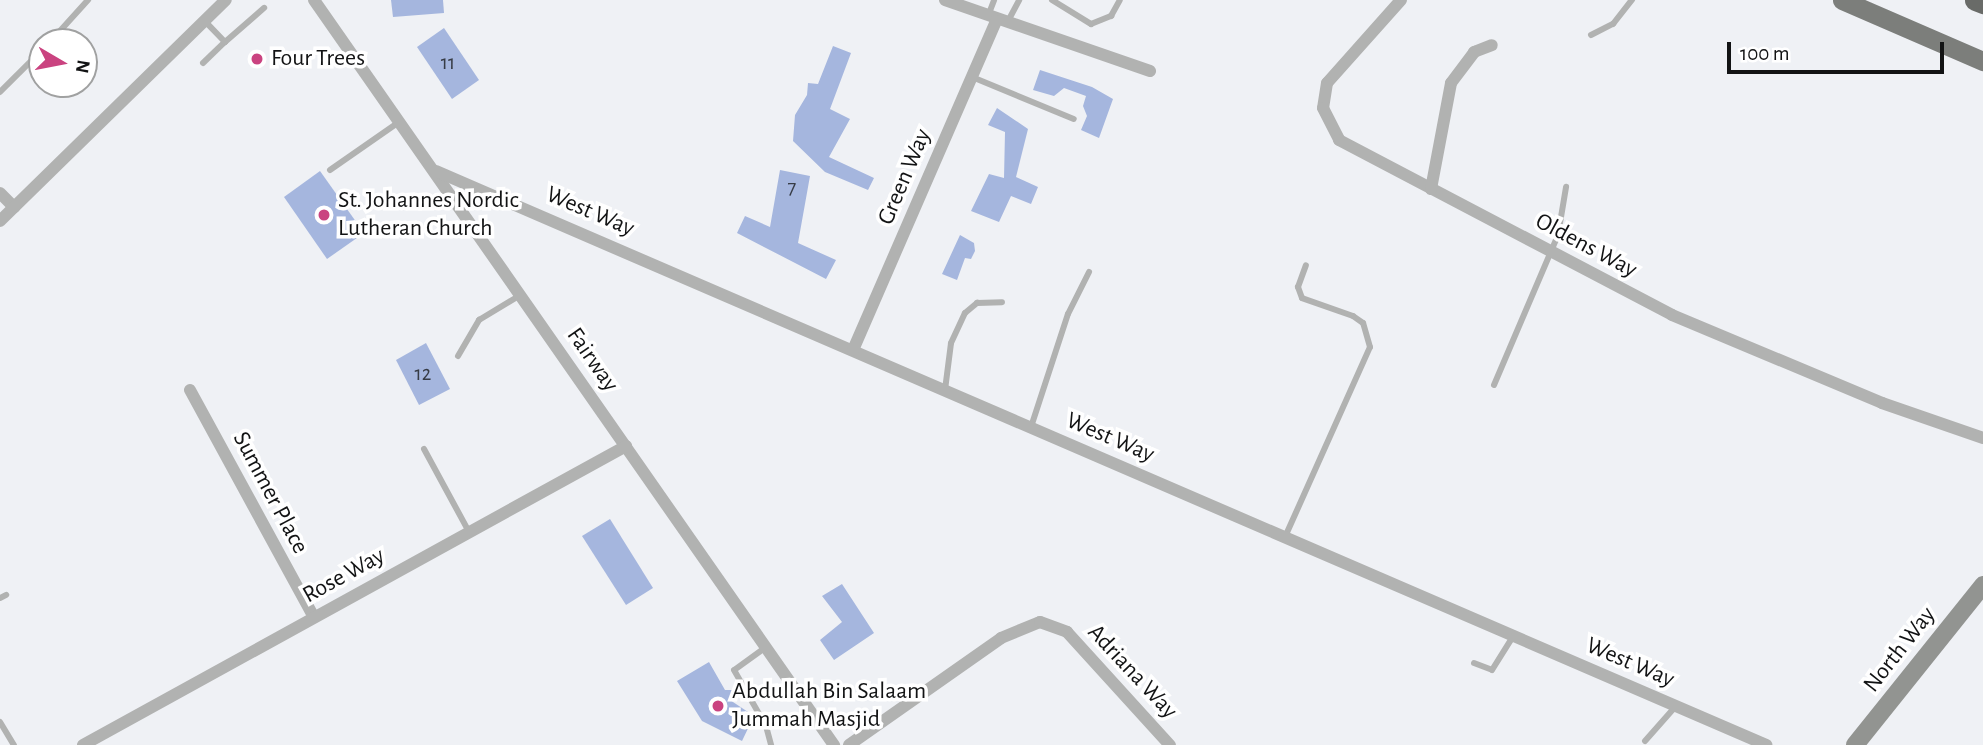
<!DOCTYPE html>
<style>
body{margin:0}
#map{position:relative;width:1983px;height:745px;overflow:hidden;background:#eff1f5;font-family:"Alegreya Sans",sans-serif}
div>[style]{position:absolute}
[style*='--x']{left:calc(var(--x)*1px);top:calc(var(--y)*1px);width:calc(var(--w)*1px);rotate:calc(var(--a)*1deg)}
.building>*{inset:0;background:#a5b6de}
.lane>*{height:6px;margin:-3px;padding:0 3px;transform-origin:3px;border-radius:3px;background:#b1b2b1}
.street>*{height:12px;margin:-6px;padding:0 6px;transform-origin:6px;border-radius:6px;background:#b1b2b1}
.secondary>*{height:18px;margin:-9px;padding:0 9px;transform-origin:9px;border-radius:9px;background:#929491}
.primary>*{height:19px;margin:-9.5px;padding:0 9.5px;transform-origin:9.5px;border-radius:9.5px;background:#7c7e7b}
.highway>*{height:21px;margin:-10.5px;padding:0 10.5px;transform-origin:10.5px;border-radius:10.5px;background:#696b68}
.dots>*{width:19px;height:19px;translate:-50% -50%;box-sizing:border-box;border:4px solid #fff;border-radius:50%}
span{translate:-50% -50%;white-space:nowrap;text-align:center;line-height:1.15;-webkit-text-stroke:7px #fff;paint-order:stroke}
.number-label{font-size:21px;color:#373c46}
.number-label span{-webkit-text-stroke-width:0}
.poi-label{font-size:24px;color:#121314}
.left{translate:0 -50%;text-align:left}
.street-label{font-size:24px;color:#121314}
.north{position:absolute;left:28px;top:28px;width:70px;height:70px;box-sizing:border-box;background:#fff;border:2px solid #a0a1a1;border-radius:50%;rotate:100deg;font-size:19px;font-weight:700;line-height:28px;text-align:center;color:#121314}
.north::after{content:'';display:block;margin:auto;width:24px;height:32px;background:#ca4380;clip-path:polygon(50% 0,100% 100%,50% 72%,0 100%)}
.scale{position:absolute;left:1727px;top:42px;width:217px;height:32px;box-sizing:border-box;border:4px solid #121314;border-top:0;padding-left:9px;font-size:21px;line-height:24px;white-space:nowrap;color:#121314;-webkit-text-stroke:5px #fff;paint-order:stroke}
</style>
<div id="map">
<div class="building">
<div style="clip-path:polygon(391px 0,443px 0,444px 13px,393px 17px)"></div>
<div style="clip-path:polygon(444px 28px,479px 80px,452px 99px,417px 47px)"></div>
<div style="clip-path:polygon(833px 46px,851px 53px,830px 109px,850px 119px,829px 157px,874px 178px,868px 190px,825px 172px,793px 141px,795px 115px,807px 95px,808px 83px,818px 84px)"></div>
<div style="clip-path:polygon(1040px 70px,1092px 87px,1113px 99px,1099px 138px,1081px 130px,1087px 116px,1083px 106px,1086px 96px,1064px 88px,1054px 96px,1033px 90px)"></div>
<div style="clip-path:polygon(997px 108px,1028px 129px,1016px 177px,1038px 187px,1031px 204px,1011px 196px,999px 222px,971px 211px,989px 174px,1004px 178px,1005px 132px,988px 125px)"></div>
<div style="clip-path:polygon(780px 170px,810px 176px,798px 243px,836px 260px,826px 279px,737px 233px,745px 216px,770px 227px)"></div>
<div style="clip-path:polygon(320px 171px,364px 233px,327px 259px,284px 197px)"></div>
<div style="clip-path:polygon(960px 235px,974px 243px,975px 251px,971px 259px,965px 258px,957px 280px,942px 274px)"></div>
<div style="clip-path:polygon(426px 343px,450px 389px,419px 405px,396px 360px)"></div>
<div style="clip-path:polygon(610px 519px,653px 588px,626px 605px,582px 536px)"></div>
<div style="clip-path:polygon(842px 584px,874px 633px,834px 660px,820px 640px,842px 622px,822px 596px)"></div>
<div style="clip-path:polygon(709px 662px,725px 690px,735px 690px,730px 700px,754px 716px,742px 741px,702px 721px,677px 681px)"></div>
</div>
<div class="lane">
<div style="--x:1052;--y:0;--w:46;--a:31.6"></div>
<div style="--x:1091;--y:24;--w:22;--a:-22"></div>
<div style="--x:1111;--y:16;--w:18;--a:-61"></div>
<div style="--x:988;--y:16;--w:17;--a:-69"></div>
<div style="--x:1007;--y:23;--w:26;--a:-62"></div>
<div style="--x:1591;--y:35;--w:25;--a:-27"></div>
<div style="--x:1613;--y:24;--w:31;--a:-52"></div>
<div style="--x:50;--y:42;--w:57;--a:-47.9"></div>
<div style="--x:225;--y:42;--w:52;--a:-41.1"></div>
<div style="--x:203;--y:63;--w:30;--a:-44"></div>
<div style="--x:225;--y:42;--w:29;--a:-134"></div>
<div style="--x:972;--y:77;--w:110;--a:22.4"></div>
<div style="--x:0;--y:92;--w:59;--a:-45"></div>
<div style="--x:330;--y:170;--w:84;--a:-34.8"></div>
<div style="--x:458;--y:356;--w:42;--a:-59.7"></div>
<div style="--x:479;--y:320;--w:47;--a:-31"></div>
<div style="--x:1494;--y:385;--w:163;--a:-66.9"></div>
<div style="--x:1558;--y:235;--w:49;--a:-80.5"></div>
<div style="--x:945;--y:390;--w:47;--a:-82.7"></div>
<div style="--x:951;--y:343;--w:33;--a:-65"></div>
<div style="--x:965;--y:313;--w:16;--a:-40"></div>
<div style="--x:977;--y:303;--w:25;--a:-2"></div>
<div style="--x:1031;--y:427;--w:119;--a:-71.9"></div>
<div style="--x:1068;--y:314;--w:47;--a:-63.4"></div>
<div style="--x:424;--y:449;--w:94;--a:61.5"></div>
<div style="--x:1285;--y:537;--w:208;--a:-65.9"></div>
<div style="--x:1370;--y:347;--w:25;--a:-106"></div>
<div style="--x:1363;--y:323;--w:12;--a:-145"></div>
<div style="--x:1353;--y:316;--w:54;--a:-160.6"></div>
<div style="--x:1302;--y:298;--w:12;--a:-110"></div>
<div style="--x:1298;--y:287;--w:23;--a:-70"></div>
<div style="--x:0;--y:598;--w:7;--a:-27"></div>
<div style="--x:766;--y:647;--w:39;--a:144"></div>
<div style="--x:734;--y:670;--w:64;--a:60.3"></div>
<div style="--x:766;--y:726;--w:20;--a:75"></div>
<div style="--x:1474;--y:663;--w:19;--a:21"></div>
<div style="--x:1492;--y:670;--w:40;--a:-58"></div>
<div style="--x:0;--y:722;--w:27;--a:59"></div>
<div style="--x:1645;--y:741;--w:47;--a:-48.5"></div>
</div>
<div class="street">
<div style="--x:314;--y:0;--w:909;--a:55.09"></div>
<div style="--x:945;--y:0;--w:217;--a:19.1"></div>
<div style="--x:1401;--y:0;--w:111;--a:131.7"></div>
<div style="--x:1327;--y:83;--w:25;--a:99"></div>
<div style="--x:1323;--y:108;--w:36;--a:63"></div>
<div style="--x:1339;--y:140;--w:376;--a:27.7"></div>
<div style="--x:1672;--y:315;--w:228;--a:22.7"></div>
<div style="--x:1882;--y:403;--w:107;--a:19.1"></div>
<div style="--x:436;--y:171;--w:1449;--a:23.34"></div>
<div style="--x:1431;--y:189;--w:108;--a:-79.3"></div>
<div style="--x:1451;--y:83;--w:39;--a:-53"></div>
<div style="--x:1474;--y:52;--w:19;--a:-21"></div>
<div style="--x:0;--y:193;--w:20;--a:45"></div>
<div style="--x:0;--y:221;--w:316;--a:-44.4"></div>
<div style="--x:853;--y:350;--w:359;--a:-66.5"></div>
<div style="--x:190;--y:390;--w:257;--a:61.4"></div>
<div style="--x:83;--y:745;--w:620;--a:-28.84"></div>
<div style="--x:849;--y:745;--w:186;--a:-35.1"></div>
<div style="--x:1001;--y:638;--w:42;--a:-22.3"></div>
<div style="--x:1040;--y:622;--w:29;--a:20"></div>
<div style="--x:1067;--y:632;--w:153;--a:47.7"></div>
</div>
<div class="secondary">
<div style="--x:1855;--y:745;--w:205;--a:-51.3"></div>
</div>
<div class="primary">
<div style="--x:1842;--y:0;--w:154;--a:23.4"></div>
</div>
<div class="highway">
<div style="--x:1975;--y:0;--w:9;--a:21"></div>
</div>
<div class="dots">
<div style="left:257px;top:59px;background:#ca4380"></div>
<div style="left:324px;top:215px;background:#ca4380"></div>
<div style="left:718px;top:706px;background:#ca4380"></div>
</div>
<div class="number-label">
<span style="left:448px;top:63px">11</span>
<span style="left:792px;top:188px">7</span>
<span style="left:423px;top:374px">12</span>
</div>
<div class="poi-label">
<span class="left" style="left:271px;top:59px">Four Trees</span>
<span class="left" style="left:338px;top:215px">St. Johannes Nordic<br>Lutheran Church</span>
<span class="left" style="left:732px;top:706px">Abdullah Bin Salaam<br>Jummah Masjid</span>
</div>
<div class="street-label">
<span style="left:905px;top:177px;rotate:-67deg">Green Way</span>
<span style="left:590px;top:212px;rotate:23deg">West Way</span>
<span style="left:1586px;top:246px;rotate:28deg">Oldens Way</span>
<span style="left:592px;top:360px;rotate:55deg">Fairway</span>
<span style="left:1110px;top:438px;rotate:23deg">West Way</span>
<span style="left:270px;top:493px;rotate:62deg">Summer Place</span>
<span style="left:344px;top:576px;rotate:-29deg">Rose Way</span>
<span style="left:1900px;top:650px;rotate:-52deg">North Way</span>
<span style="left:1630px;top:663px;rotate:23deg">West Way</span>
<span style="left:1132px;top:672px;rotate:47deg">Adriana Way</span>
</div>
<div class="north">N</div>
<div class="scale">100 m</div>
</div>
